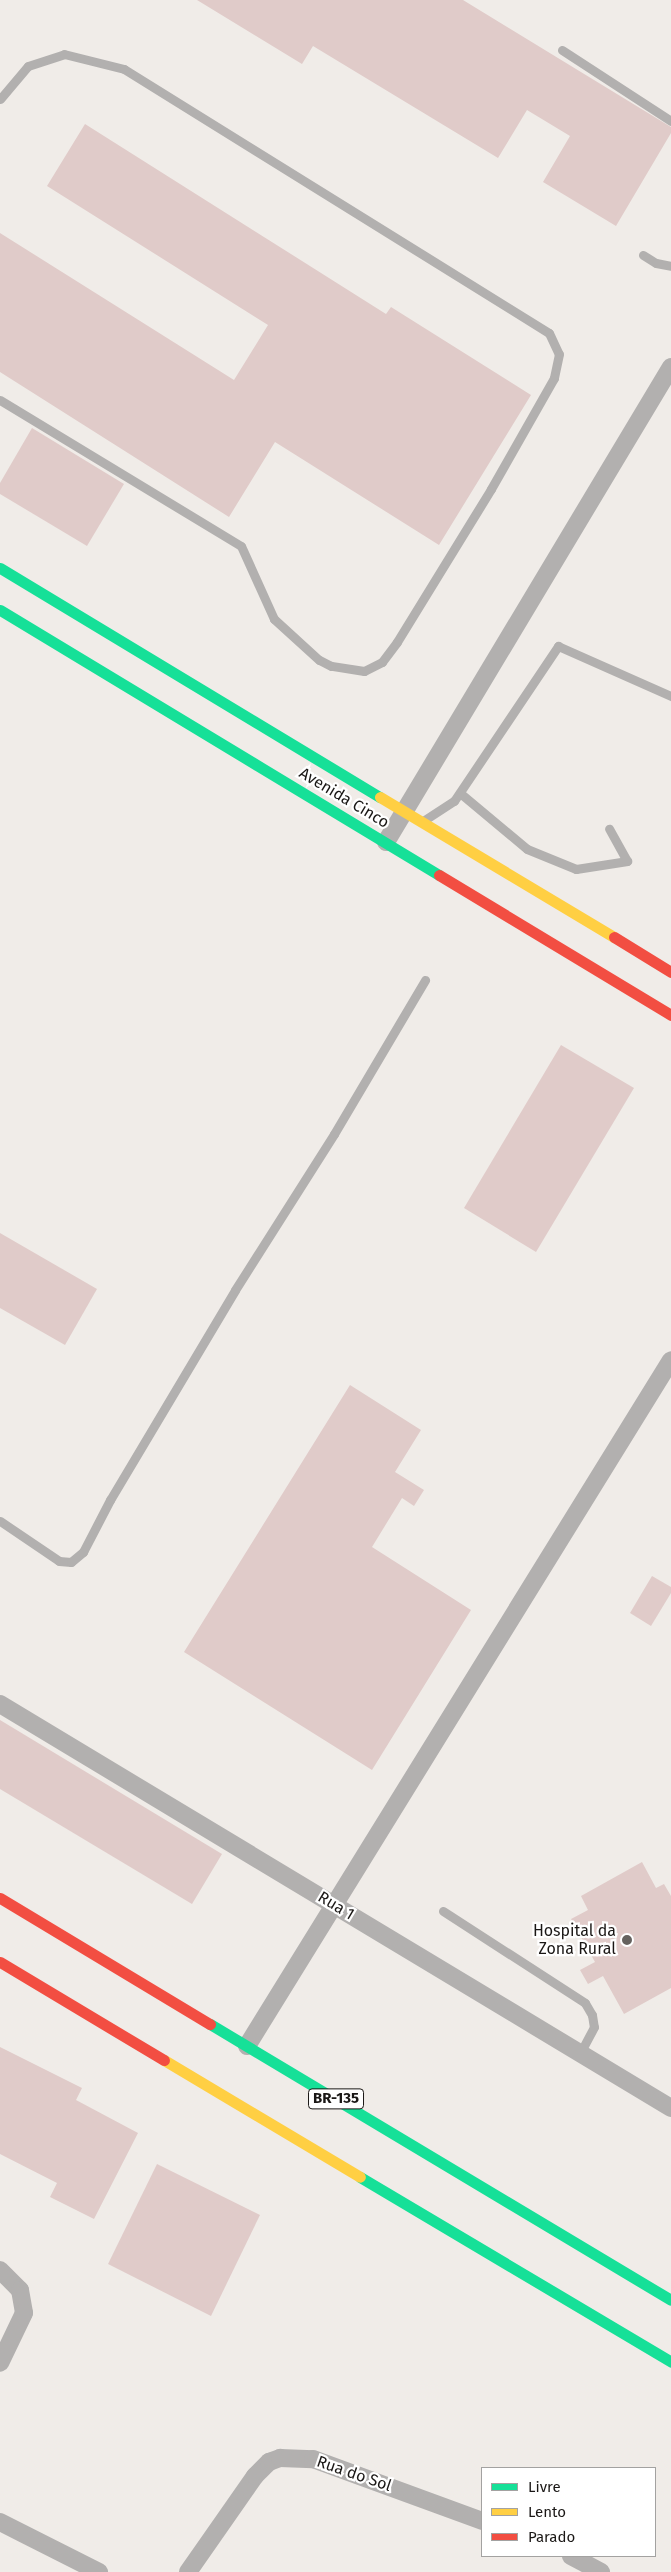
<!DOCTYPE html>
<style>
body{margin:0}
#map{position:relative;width:671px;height:2572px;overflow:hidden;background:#f0ece8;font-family:"Fira Sans",sans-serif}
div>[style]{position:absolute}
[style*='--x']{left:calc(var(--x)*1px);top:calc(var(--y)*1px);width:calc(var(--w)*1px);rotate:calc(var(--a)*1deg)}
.building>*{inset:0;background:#e0cbc9}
.lane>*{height:9px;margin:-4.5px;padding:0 4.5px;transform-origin:4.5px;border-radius:4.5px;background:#b2b0af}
.street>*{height:18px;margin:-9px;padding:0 9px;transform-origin:9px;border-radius:9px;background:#b2b0af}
.fast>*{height:11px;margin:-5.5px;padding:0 5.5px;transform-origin:5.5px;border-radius:5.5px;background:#16e098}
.slow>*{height:11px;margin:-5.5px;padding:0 5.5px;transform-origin:5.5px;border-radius:5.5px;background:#ffcf43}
.jam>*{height:11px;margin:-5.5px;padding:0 5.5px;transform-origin:5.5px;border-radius:5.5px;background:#f24e42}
.dots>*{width:14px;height:14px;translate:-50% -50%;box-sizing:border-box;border:2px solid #fff;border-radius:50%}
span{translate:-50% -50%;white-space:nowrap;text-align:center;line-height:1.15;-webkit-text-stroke:4.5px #fff;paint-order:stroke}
.shield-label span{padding:1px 4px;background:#fff;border:1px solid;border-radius:4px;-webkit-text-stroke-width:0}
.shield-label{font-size:15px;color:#1a1715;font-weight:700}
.street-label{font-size:16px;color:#1a1715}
.poi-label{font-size:16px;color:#1a1715}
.right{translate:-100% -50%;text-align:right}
.legend{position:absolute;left:481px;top:2467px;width:175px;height:90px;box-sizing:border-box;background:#fff;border:1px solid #a3a2a1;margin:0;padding:6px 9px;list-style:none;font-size:15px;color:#1a1715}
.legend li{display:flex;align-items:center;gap:10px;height:25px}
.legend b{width:25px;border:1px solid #a3a2a1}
</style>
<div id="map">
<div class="building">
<div style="clip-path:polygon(197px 0,463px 0,671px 127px,671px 133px,616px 226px,543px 182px,570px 136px,527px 110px,498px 158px,313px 46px,302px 64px)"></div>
<div style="clip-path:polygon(85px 124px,386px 314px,391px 307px,531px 395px,439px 545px,275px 442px,229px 517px,0 372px,0 233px,234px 380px,268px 325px,47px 186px)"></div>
<div style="clip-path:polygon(32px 428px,124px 484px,87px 546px,0 494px,0 483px)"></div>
<div style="clip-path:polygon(561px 1045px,634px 1088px,536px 1252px,464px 1208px)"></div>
<div style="clip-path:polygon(0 1233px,97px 1289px,65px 1345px,0 1308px)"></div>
<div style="clip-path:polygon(350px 1385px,421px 1430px,395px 1472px,424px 1490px,414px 1506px,402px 1498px,372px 1547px,471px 1610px,372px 1770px,184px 1652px)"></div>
<div style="clip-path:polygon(652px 1576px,671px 1587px,671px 1593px,651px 1626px,630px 1613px)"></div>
<div style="clip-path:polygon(0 1720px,222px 1854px,192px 1904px,0 1789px)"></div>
<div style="clip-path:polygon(642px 1862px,656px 1888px,664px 1884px,671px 1896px,671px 1988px,624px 2014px,603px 1976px,588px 1984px,580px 1970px,595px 1962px,571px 1919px,588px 1910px,581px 1896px)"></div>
<div style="clip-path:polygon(0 2047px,82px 2088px,76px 2100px,138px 2133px,94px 2219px,50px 2197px,57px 2183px,0 2154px)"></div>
<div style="clip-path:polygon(157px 2164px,260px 2215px,211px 2316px,108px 2264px)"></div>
</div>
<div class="lane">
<div style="--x:562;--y:50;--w:130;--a:33.1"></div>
<div style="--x:0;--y:99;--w:43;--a:-49.7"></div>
<div style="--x:28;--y:66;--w:38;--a:-18"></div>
<div style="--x:64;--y:54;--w:62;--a:14"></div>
<div style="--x:124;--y:69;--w:500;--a:31.85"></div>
<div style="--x:549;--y:333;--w:23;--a:65"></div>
<div style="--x:559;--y:354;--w:25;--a:102"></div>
<div style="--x:554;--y:378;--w:128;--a:119.6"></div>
<div style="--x:491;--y:489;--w:180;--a:121.6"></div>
<div style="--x:397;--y:642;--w:25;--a:127"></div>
<div style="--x:382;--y:662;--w:20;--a:153"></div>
<div style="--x:364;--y:671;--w:33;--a:-171"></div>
<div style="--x:331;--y:666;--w:13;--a:-153"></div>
<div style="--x:319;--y:660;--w:61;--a:-137.7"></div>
<div style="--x:274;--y:619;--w:80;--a:-114.3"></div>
<div style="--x:241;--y:546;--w:282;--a:-148.8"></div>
<div style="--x:643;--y:255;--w:15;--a:32"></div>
<div style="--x:656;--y:263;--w:15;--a:11"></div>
<div style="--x:460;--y:793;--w:87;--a:39.9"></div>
<div style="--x:527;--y:849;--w:53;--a:22.2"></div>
<div style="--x:576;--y:869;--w:52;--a:-8.9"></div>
<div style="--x:627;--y:861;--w:37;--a:-119"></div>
<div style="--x:423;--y:821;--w:37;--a:-33"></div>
<div style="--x:454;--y:801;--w:187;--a:-56.1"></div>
<div style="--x:558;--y:646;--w:124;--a:23.9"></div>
<div style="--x:0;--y:1521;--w:71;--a:34.1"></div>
<div style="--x:59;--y:1561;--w:12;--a:5"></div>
<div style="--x:71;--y:1562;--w:16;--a:-40"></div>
<div style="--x:83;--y:1552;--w:59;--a:-62.6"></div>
<div style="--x:110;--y:1500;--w:244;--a:-59.2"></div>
<div style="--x:235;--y:1290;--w:185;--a:-57.6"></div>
<div style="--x:334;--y:1134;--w:179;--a:-59.4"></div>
<div style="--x:443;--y:1911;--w:169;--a:32.9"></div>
<div style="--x:585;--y:2003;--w:14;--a:60"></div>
<div style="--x:592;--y:2015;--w:12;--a:81"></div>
<div style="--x:594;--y:2027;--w:30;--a:118"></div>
</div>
<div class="street">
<div style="--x:386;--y:842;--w:554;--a:-59.04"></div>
<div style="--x:0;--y:1704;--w:783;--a:31.05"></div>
<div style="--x:247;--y:2046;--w:806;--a:-58.28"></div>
<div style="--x:0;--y:2270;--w:28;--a:45"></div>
<div style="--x:20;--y:2290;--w:23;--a:80"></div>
<div style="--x:24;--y:2313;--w:55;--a:115.6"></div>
<div style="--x:0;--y:2522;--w:111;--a:26.8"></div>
<div style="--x:571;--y:2556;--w:34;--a:28"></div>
<div style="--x:188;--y:2572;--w:117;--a:-55.1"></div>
<div style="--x:255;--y:2476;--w:20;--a:-45"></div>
<div style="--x:269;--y:2462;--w:12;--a:-20"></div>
<div style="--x:280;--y:2458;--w:33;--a:2"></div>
<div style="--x:313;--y:2459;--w:180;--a:20.1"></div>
</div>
<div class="fast">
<div style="--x:0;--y:568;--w:444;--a:31.1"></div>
<div style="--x:0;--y:610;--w:513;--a:31.12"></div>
<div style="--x:210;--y:2024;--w:537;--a:30.91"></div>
<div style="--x:360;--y:2177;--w:362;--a:30.7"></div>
</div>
<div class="slow">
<div style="--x:380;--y:797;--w:273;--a:30.9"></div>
<div style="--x:164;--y:2060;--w:228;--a:30.8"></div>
</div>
<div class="jam">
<div style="--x:439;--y:875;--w:271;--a:31.1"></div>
<div style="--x:614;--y:937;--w:67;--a:31.6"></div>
<div style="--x:0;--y:1898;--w:245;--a:31"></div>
<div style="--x:0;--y:1962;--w:191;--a:30.9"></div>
</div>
<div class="dots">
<div style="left:627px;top:1940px;background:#65625f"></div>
</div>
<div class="shield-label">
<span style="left:336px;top:2099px">BR-135</span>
</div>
<div class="street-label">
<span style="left:344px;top:798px;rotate:31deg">Avenida Cinco</span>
<span style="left:336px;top:1906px;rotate:31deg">Rua 1</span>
<span style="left:354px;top:2474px;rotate:19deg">Rua do Sol</span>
</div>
<div class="poi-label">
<span class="right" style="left:616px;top:1940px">Hospital da<br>Zona Rural</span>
</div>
<ul class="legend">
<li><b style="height:6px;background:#16e098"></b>Livre</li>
<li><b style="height:6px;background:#ffcf43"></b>Lento</li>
<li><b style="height:6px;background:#f24e42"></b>Parado</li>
</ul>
</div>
